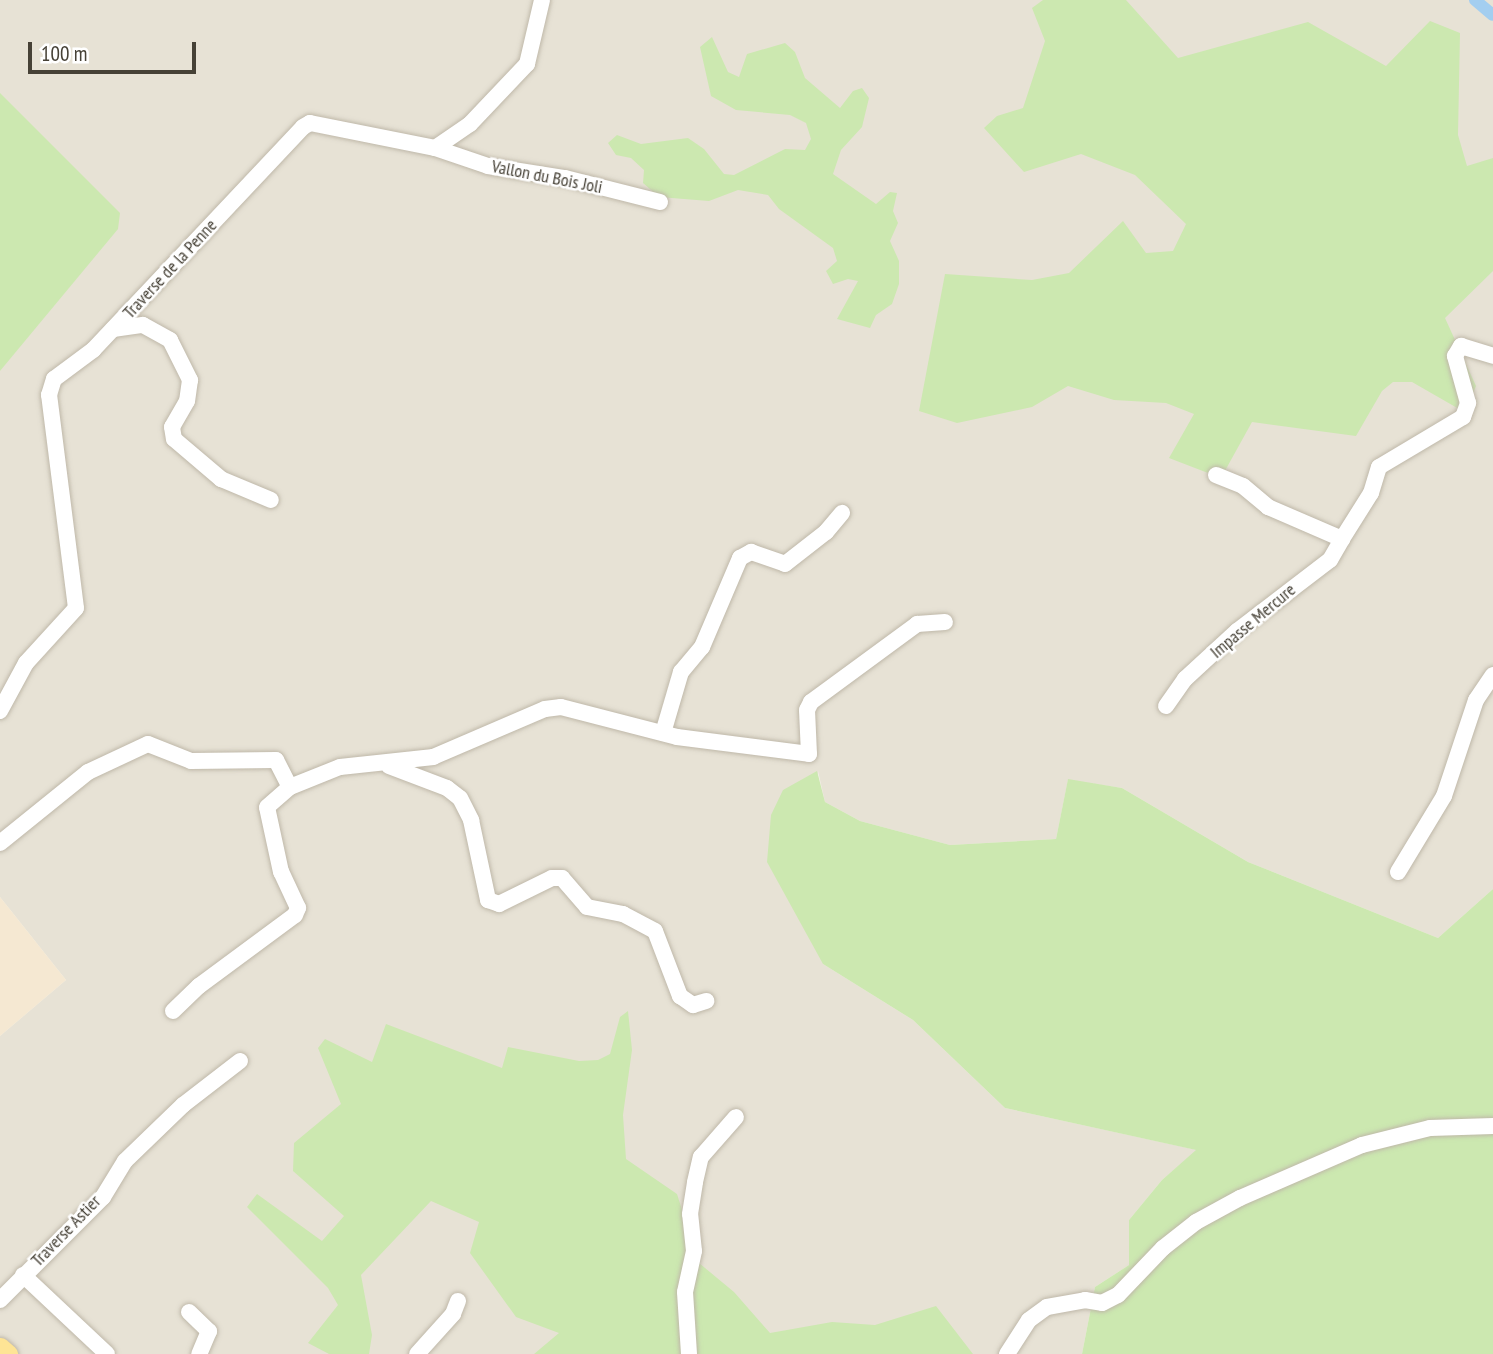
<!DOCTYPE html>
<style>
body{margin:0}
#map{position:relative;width:1493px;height:1354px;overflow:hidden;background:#f3f0e7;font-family:"PT Sans Narrow",sans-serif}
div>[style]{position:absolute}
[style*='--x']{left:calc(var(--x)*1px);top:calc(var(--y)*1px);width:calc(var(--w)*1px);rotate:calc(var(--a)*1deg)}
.residential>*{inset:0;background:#e7e2d5}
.commercial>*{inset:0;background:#f5e8d2}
.green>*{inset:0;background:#cce8b0}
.canal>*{height:12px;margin:-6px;padding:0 6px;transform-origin:6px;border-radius:6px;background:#a3cef0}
.roads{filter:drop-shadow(0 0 2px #bfb8a9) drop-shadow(0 0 2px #bfb8a9)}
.minor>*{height:16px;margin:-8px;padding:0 8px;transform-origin:8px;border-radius:8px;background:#fff}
.major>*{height:19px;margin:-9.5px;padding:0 9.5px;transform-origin:9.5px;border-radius:9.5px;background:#fee495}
span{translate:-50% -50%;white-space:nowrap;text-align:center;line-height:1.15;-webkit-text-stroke:5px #fff;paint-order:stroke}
.street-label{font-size:18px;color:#464136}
.scale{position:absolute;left:28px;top:42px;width:168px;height:32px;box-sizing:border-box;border:4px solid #464136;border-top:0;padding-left:9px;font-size:21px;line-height:24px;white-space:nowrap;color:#464136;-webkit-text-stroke:5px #fff;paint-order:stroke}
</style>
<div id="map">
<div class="residential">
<div style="clip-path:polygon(0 0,1493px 0,1493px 889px,1438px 938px,1248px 862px,1122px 788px,1068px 780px,1056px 839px,950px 845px,860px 821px,825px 802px,818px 771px,823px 964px,913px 1020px,1005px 1108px,1197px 1150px,1162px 1180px,1129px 1220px,1129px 1265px,1095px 1287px,1082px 1354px,0 1354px,0 1036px,66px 980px,0 897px)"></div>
</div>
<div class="commercial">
<div style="clip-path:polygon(0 897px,66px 980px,0 1036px)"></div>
</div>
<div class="green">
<div style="clip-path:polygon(1043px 0,1126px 0,1178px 58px,1308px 22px,1386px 66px,1430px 21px,1460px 33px,1458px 135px,1467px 166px,1493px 158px,1493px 271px,1445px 318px,1476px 386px,1470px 401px,1459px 409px,1412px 382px,1393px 382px,1382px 391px,1356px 436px,1252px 422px,1221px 478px,1169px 458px,1194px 414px,1166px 403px,1114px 400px,1068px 386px,1032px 407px,957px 423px,919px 411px,945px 274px,1032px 280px,1069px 273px,1123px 221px,1146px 253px,1173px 251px,1186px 224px,1135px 175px,1081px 154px,1024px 172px,984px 128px,997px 116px,1023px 108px,1045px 41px,1032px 8px)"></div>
<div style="clip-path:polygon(712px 37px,728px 72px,739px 77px,747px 54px,785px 43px,795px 52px,805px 78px,840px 108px,853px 91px,862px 88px,869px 98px,862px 127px,841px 150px,833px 174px,876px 204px,890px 192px,897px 193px,893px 211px,898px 223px,890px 241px,899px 261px,899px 284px,892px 304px,876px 315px,870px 328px,837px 319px,858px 281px,848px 279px,833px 284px,826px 271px,837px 261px,833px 248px,779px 209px,768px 195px,738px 190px,709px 201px,659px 197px,643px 183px,644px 170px,631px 158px,616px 155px,608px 143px,617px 135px,641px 144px,688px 138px,704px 149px,724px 174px,734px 175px,785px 149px,805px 150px,811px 139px,806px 123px,790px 115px,736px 110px,711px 96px,700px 47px)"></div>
<div style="clip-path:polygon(0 93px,120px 213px,118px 229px,0 371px)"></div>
<div style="clip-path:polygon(817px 771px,825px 802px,860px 821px,950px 845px,1056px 839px,1068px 779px,1122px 788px,1248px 862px,1438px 938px,1493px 889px,1493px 1354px,1082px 1354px,1095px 1287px,1129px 1265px,1129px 1220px,1162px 1180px,1196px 1150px,1005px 1108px,913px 1020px,823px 964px,767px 862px,771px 815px,783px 790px)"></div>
<div style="clip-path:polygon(628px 1011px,632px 1050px,623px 1115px,626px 1159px,677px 1194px,699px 1263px,734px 1292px,770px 1333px,832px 1322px,875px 1325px,936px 1306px,973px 1354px,534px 1354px,559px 1333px,516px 1317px,470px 1253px,479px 1222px,431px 1201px,361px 1275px,372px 1335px,369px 1354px,329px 1354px,308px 1343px,338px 1305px,328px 1288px,247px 1207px,257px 1194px,322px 1241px,344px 1216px,293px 1171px,294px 1143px,341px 1104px,318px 1048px,325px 1039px,372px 1062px,386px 1024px,502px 1068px,508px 1047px,579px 1061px,598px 1060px,610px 1054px,620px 1017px)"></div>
</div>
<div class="canal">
<div style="--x:1475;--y:0;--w:23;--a:40"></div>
</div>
<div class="roads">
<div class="minor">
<div style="--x:435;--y:148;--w:56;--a:18.8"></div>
<div style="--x:488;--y:166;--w:78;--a:8.9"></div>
<div style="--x:565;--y:178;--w:98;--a:14.2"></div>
<div style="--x:113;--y:329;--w:30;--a:-8"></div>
<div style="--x:143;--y:325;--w:31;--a:29"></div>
<div style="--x:170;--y:340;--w:45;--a:63.4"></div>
<div style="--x:190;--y:380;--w:21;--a:98"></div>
<div style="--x:187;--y:401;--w:30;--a:120"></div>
<div style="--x:172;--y:427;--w:12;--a:81"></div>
<div style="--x:174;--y:439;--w:62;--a:40.4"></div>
<div style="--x:221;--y:479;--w:54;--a:22.8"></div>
<div style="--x:1216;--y:475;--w:29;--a:22"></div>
<div style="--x:1243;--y:486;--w:33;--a:40"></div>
<div style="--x:1268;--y:507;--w:81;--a:23.4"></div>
<div style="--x:1342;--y:539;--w:54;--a:-57.8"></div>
<div style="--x:1371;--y:493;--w:27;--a:-73"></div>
<div style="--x:1379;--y:467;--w:98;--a:-30.8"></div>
<div style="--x:1463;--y:417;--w:15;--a:-70"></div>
<div style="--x:1468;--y:403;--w:49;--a:-105.5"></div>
<div style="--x:1455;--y:356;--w:12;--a:-59"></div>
<div style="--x:1461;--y:346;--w:34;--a:17"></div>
<div style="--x:1166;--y:706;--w:33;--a:-55"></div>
<div style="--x:1185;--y:679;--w:71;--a:-42.7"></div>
<div style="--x:1237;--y:631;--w:117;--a:-37.4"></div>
<div style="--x:1330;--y:560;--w:24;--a:-60"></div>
<div style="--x:0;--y:711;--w:55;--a:-61.6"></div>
<div style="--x:26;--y:663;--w:74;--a:-47.7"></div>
<div style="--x:76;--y:608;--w:215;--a:-97.2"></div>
<div style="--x:49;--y:395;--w:17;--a:-73"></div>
<div style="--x:54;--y:379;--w:49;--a:-36.6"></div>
<div style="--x:93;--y:350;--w:306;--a:-46.7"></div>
<div style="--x:303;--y:127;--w:8;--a:-30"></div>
<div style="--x:310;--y:123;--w:127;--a:11.3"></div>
<div style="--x:435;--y:148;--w:42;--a:-34.4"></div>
<div style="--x:470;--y:124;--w:83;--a:-46.5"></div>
<div style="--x:527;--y:64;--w:66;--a:-76.8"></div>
<div style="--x:663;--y:733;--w:64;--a:-73.6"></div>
<div style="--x:681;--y:672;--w:33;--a:-50"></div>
<div style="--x:702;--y:647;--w:97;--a:-66.9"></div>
<div style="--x:740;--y:558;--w:13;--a:-29"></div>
<div style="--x:751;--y:552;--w:36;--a:19"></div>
<div style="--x:785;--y:564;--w:52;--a:-38"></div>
<div style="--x:826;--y:532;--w:25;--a:-50"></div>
<div style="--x:389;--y:766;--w:62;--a:20.8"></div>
<div style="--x:447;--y:788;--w:16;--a:38"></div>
<div style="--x:460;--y:798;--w:25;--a:63"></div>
<div style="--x:471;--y:820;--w:82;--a:78"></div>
<div style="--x:488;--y:900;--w:12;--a:20"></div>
<div style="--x:499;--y:904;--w:59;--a:-26.1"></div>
<div style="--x:552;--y:878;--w:10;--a:0"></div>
<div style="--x:562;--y:878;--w:38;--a:49"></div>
<div style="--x:587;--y:907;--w:37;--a:11"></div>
<div style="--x:623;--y:914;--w:36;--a:28"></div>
<div style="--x:655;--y:931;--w:70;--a:69"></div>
<div style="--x:680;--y:996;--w:16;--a:35"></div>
<div style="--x:693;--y:1005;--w:14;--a:-17"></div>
<div style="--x:0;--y:843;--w:113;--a:-38.9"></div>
<div style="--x:88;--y:772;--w:66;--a:-25"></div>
<div style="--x:148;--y:744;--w:46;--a:21.6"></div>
<div style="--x:191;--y:761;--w:85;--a:-0.7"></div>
<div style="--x:276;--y:760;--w:30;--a:63"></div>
<div style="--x:290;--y:787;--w:54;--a:-21.8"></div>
<div style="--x:340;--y:767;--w:94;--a:-6.1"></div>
<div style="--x:433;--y:757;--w:122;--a:-23.2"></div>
<div style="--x:545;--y:709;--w:16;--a:-7"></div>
<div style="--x:561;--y:707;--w:120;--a:14.5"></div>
<div style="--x:677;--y:737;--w:133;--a:7.3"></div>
<div style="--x:809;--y:754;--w:44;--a:-92.6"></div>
<div style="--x:807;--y:710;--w:9;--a:-63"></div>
<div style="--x:811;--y:702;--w:132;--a:-36.3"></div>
<div style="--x:917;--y:624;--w:28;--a:-4"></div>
<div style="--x:1398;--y:872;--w:89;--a:-58.8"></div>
<div style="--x:1444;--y:796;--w:101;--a:-71.6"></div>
<div style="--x:1476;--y:700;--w:30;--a:-56"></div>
<div style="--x:173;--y:1011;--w:36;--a:-44"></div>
<div style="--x:199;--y:986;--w:119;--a:-36.5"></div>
<div style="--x:295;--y:915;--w:8;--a:-67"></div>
<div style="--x:298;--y:908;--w:40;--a:-115"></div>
<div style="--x:281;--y:872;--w:66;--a:-102.2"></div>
<div style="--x:267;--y:807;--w:30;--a:-41"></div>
<div style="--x:23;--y:1275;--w:115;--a:43.2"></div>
<div style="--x:0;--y:1300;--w:146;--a:-45"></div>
<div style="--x:103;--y:1197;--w:42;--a:-58.6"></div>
<div style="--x:125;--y:1161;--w:81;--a:-44"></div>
<div style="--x:183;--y:1105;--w:72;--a:-37.7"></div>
<div style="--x:189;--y:1312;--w:28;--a:44"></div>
<div style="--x:209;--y:1331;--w:25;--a:113"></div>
<div style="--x:417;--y:1354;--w:54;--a:-48"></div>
<div style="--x:453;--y:1314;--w:14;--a:-69"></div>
<div style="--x:689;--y:1354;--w:62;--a:-93.7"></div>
<div style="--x:685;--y:1292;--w:42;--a:-77.6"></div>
<div style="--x:694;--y:1251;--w:37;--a:-96"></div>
<div style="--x:690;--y:1214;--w:32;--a:-81"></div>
<div style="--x:695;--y:1182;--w:26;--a:-77"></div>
<div style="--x:701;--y:1157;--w:53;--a:-48.8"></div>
<div style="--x:1007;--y:1354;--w:40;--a:-57.1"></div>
<div style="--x:1029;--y:1320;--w:22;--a:-36"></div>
<div style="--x:1047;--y:1307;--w:39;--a:-10"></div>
<div style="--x:1085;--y:1300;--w:17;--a:10"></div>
<div style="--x:1102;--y:1303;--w:18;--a:-27"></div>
<div style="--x:1118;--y:1295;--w:65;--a:-46.2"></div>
<div style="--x:1163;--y:1248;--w:42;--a:-38.2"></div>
<div style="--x:1196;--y:1222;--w:50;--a:-28.6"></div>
<div style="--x:1240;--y:1198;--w:133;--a:-23.5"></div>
<div style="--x:1362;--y:1145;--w:70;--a:-14"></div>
<div style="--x:1430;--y:1128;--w:63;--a:-1.8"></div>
</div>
<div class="major">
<div style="--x:0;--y:1347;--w:11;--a:41"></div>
</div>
</div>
<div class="street-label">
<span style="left:547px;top:177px;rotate:11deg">Vallon du Bois Joli</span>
<span style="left:170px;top:269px;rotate:-47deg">Traverse de la Penne</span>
<span style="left:1253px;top:621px;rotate:-40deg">Impasse Mercure</span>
<span style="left:66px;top:1231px;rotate:-46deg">Traverse Astier</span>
</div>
<div class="scale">100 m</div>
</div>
